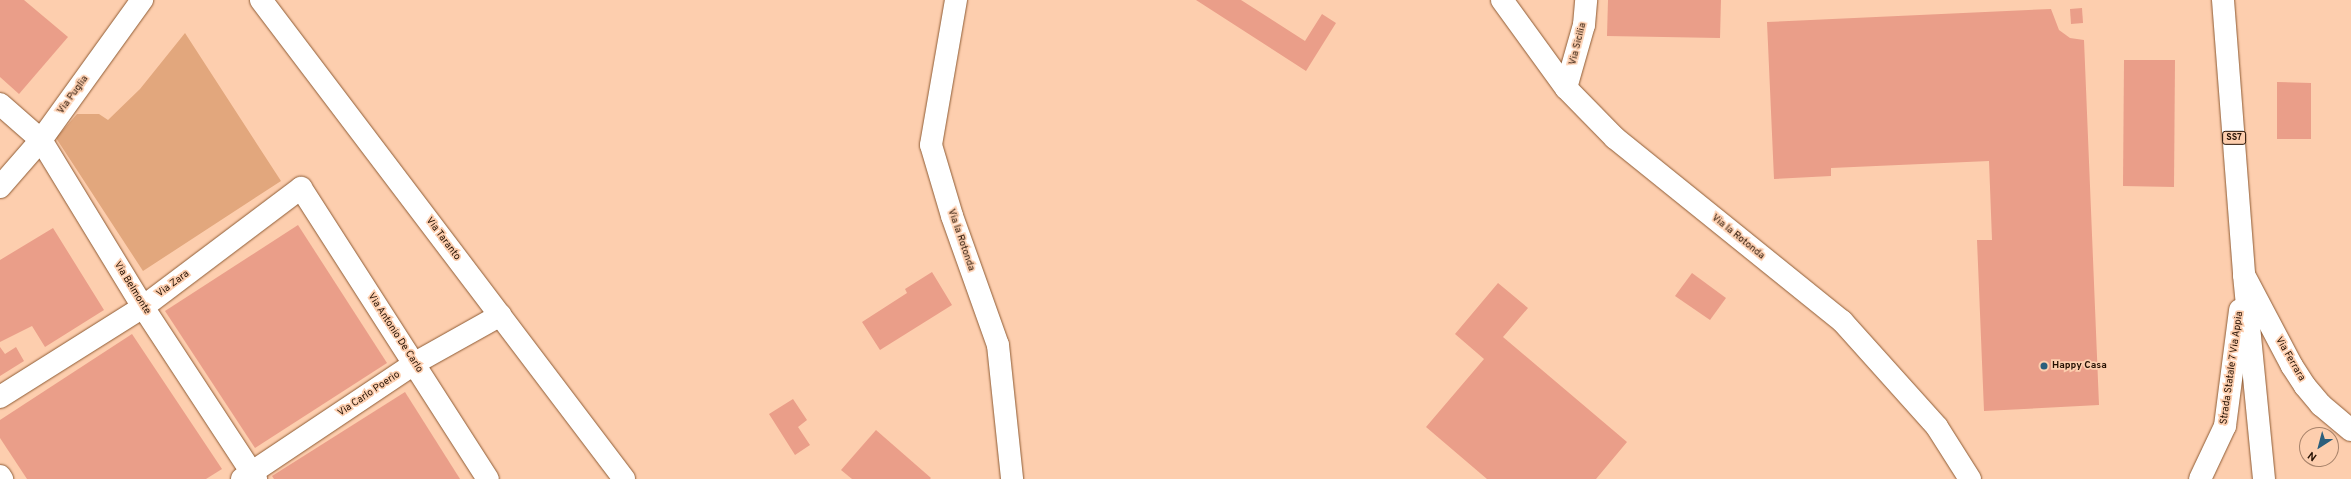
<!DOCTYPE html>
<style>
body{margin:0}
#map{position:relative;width:2351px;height:479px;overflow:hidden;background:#fdceae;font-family:Overpass,sans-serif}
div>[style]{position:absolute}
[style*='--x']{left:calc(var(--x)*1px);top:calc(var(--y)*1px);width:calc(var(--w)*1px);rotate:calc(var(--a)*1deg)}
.green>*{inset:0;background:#e2a77d}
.building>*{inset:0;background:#ea9e89}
.roads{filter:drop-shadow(0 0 1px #8e5b34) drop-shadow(0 0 1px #8e5b34)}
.street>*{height:22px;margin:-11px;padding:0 11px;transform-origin:11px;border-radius:11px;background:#fff}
.secondary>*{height:22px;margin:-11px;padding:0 11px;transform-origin:11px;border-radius:11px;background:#fff}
.primary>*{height:22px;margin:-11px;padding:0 11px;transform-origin:11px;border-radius:11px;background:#fff}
.dots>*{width:11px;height:11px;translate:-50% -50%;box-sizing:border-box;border:2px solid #fdceae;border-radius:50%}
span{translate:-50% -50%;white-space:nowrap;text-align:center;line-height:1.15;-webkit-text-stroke:3.5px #fdceae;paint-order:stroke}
.shield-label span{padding:1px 3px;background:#fdceae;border:1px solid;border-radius:3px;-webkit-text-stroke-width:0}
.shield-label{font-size:9px;color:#251103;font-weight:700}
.street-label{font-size:10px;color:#251103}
.poi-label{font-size:10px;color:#251103;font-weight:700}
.left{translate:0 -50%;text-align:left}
.north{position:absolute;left:2299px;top:427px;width:40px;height:40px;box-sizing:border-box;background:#fdceae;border:1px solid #a7826a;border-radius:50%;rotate:216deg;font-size:11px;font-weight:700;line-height:16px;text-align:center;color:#251103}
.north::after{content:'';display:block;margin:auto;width:14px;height:18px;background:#2c5f7c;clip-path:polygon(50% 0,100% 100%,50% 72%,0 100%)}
</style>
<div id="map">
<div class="green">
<div style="clip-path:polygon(185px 33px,281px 181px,143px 271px,56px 138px,77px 114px,99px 114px,108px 120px,140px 89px)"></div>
</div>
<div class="building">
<div style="clip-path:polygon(0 0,24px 0,68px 37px,19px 94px,0 77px)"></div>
<div style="clip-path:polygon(1196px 0,1241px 0,1305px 41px,1322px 14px,1336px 23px,1306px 71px)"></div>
<div style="clip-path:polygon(1608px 0,1721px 0,1720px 38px,1607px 36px)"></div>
<div style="clip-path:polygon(2082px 8px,2083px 23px,2071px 24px,2070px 9px)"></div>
<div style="clip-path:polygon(2051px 9px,2059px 30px,2070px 38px,2084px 40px,2099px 405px,1984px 411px,1977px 240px,1992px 240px,1989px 161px,1831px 168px,1831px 176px,1774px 179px,1767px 22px)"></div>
<div style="clip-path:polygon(2124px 60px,2175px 60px,2174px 187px,2123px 186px)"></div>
<div style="clip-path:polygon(2277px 82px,2311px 83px,2311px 139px,2277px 139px)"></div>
<div style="clip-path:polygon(298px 225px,387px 363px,255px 448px,165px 311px)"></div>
<div style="clip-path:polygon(53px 228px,104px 310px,45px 347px,32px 326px,0 342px,0 260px)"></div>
<div style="clip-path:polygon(932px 272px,952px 305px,880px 350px,862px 322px,907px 293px,905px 289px)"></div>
<div style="clip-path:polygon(1692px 273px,1726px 298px,1710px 320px,1675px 296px)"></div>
<div style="clip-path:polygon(1498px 283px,1528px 308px,1503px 337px,1627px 442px,1596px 479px,1487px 479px,1426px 427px,1484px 359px,1455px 334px)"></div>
<div style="clip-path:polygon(132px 334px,222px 469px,206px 479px,27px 479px,0 438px,0 420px)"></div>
<div style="clip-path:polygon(0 347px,5px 354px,16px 347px,24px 361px,0 376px)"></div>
<div style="clip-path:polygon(405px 392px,460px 479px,274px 479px,272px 476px)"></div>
<div style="clip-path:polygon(793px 399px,807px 420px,798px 427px,810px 445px,795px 455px,769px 414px)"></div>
<div style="clip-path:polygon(876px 430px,931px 478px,930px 479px,852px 479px,841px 470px)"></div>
</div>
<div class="roads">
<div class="street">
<div style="--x:1566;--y:88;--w:66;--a:-74.1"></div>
<div style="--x:1584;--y:25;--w:25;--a:-85"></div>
<div style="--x:0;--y:104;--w:55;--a:41.3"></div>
<div style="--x:41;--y:140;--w:196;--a:58.6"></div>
<div style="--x:143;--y:307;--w:206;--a:56.7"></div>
<div style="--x:0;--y:187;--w:62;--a:-48.9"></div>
<div style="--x:41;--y:140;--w:173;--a:-54.2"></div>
<div style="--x:0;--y:397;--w:169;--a:-32.2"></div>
<div style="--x:143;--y:307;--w:198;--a:-37"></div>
<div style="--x:301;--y:188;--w:346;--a:57.3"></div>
<div style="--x:0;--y:476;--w:4;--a:56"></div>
<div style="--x:242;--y:479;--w:208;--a:-33.8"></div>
<div style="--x:415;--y:363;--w:98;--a:-29.2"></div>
</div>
<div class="secondary">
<div style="--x:261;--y:0;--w:601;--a:52.84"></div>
<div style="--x:2244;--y:275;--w:103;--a:62.2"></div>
<div style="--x:2292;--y:366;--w:24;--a:57"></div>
<div style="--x:2305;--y:386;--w:25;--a:50"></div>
<div style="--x:2321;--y:405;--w:39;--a:40"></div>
</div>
<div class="primary">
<div style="--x:956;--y:0;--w:147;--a:99.8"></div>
<div style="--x:931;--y:145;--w:74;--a:73.5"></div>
<div style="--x:952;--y:216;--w:137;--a:70.4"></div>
<div style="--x:998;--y:345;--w:135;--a:84"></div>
<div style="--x:1502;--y:0;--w:109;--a:54"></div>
<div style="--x:1566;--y:88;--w:70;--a:45.6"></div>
<div style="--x:1615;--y:138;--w:292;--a:38.9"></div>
<div style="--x:1842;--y:321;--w:142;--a:48.1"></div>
<div style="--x:1937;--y:427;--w:62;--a:57.6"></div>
<div style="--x:2223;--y:0;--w:276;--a:85.6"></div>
<div style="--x:2244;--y:275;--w:205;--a:84.4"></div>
<div style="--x:2200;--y:479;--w:59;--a:-64.7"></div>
<div style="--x:2225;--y:426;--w:117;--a:-82.6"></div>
</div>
</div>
<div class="dots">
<div style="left:2044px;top:366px;background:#2c5f7c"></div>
</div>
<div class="shield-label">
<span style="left:2234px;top:138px">SS7</span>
</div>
<div class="street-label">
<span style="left:1578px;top:44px;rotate:-76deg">Via Sicilia</span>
<span style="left:73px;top:95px;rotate:-54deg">Via Puglia</span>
<span style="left:1738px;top:237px;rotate:39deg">Via la Rotonda</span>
<span style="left:443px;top:239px;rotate:53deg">Via Taranto</span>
<span style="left:961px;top:240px;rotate:71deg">Via la Rotonda</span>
<span style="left:173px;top:284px;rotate:-37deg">Via Zara</span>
<span style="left:132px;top:288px;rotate:58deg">Via Belmonte</span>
<span style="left:395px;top:333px;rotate:57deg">Via Antonio De Carlo</span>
<span style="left:2290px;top:359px;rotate:60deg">Via Ferrara</span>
<span style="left:2232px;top:368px;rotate:-82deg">Strada Statale 7 Via Appia</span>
<span style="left:369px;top:394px;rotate:-34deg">Via Carlo Poerio</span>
</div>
<div class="poi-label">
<span class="left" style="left:2052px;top:366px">Happy Casa</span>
</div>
<div class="north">N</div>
</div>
